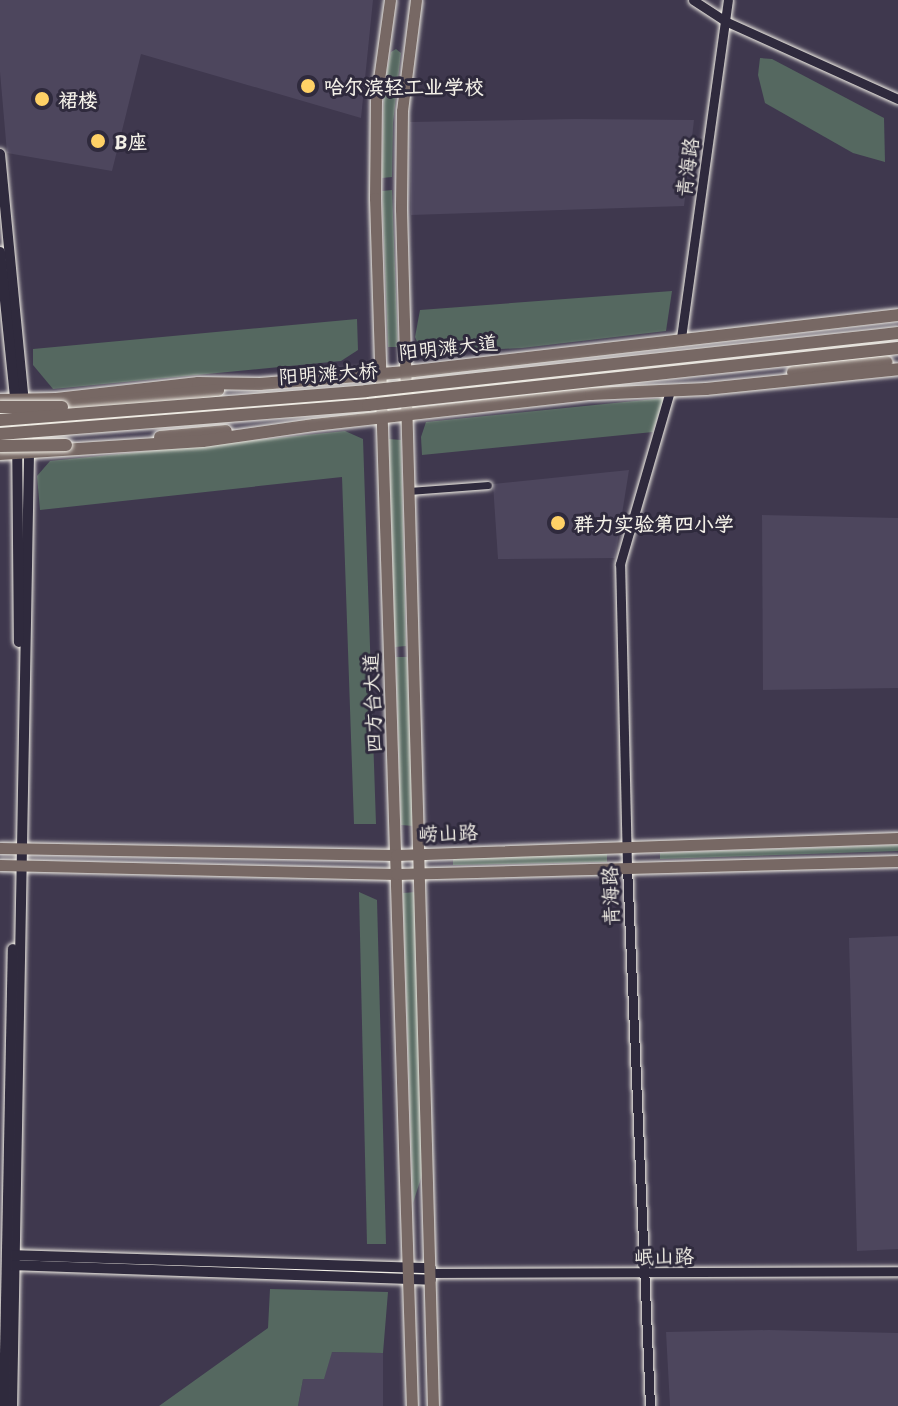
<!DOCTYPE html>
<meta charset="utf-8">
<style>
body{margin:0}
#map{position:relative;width:898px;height:1406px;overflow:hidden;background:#3f384e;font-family:Mali,"LXGW WenKai TC",sans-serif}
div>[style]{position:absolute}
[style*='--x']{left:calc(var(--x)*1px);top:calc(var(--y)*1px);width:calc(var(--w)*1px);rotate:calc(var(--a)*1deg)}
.built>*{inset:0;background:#4d465d}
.green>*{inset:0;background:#556860}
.roads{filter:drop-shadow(0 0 2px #f4f1e8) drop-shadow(0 0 2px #f4f1e8)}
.minor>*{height:7px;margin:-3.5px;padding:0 3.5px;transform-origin:3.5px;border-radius:3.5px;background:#2f2a3d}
.tertiary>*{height:9px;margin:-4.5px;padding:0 4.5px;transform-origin:4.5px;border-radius:4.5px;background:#2f2a3d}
.secondary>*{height:10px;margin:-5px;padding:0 5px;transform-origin:5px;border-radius:5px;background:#2f2a3d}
.primary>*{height:11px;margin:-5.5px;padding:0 5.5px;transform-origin:5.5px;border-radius:5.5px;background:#776864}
.trunk>*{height:12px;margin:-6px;padding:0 6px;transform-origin:6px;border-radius:6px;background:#776864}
.bridges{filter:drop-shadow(0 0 2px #f4f1e8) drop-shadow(0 0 2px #f4f1e8)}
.trunk-bridge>*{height:12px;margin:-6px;padding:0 6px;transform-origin:6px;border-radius:6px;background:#776864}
.dots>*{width:22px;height:22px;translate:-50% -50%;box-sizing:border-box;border:4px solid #2f2a3d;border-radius:50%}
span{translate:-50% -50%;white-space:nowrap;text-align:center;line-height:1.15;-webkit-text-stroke:6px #2f2a3d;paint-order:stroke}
.poi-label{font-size:20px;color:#f4f1e8;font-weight:700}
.left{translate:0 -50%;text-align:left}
.street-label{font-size:20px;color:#f4f1e8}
</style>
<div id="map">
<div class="built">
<div style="clip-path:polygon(0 0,373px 0,361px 118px,141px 54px,112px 171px,7px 153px,0 72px)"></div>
<div style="clip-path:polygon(575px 119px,694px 120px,684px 206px,411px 215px,410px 122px)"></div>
<div style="clip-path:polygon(629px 470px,615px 558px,498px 559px,493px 484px)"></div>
<div style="clip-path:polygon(762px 515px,898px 518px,898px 688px,763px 690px)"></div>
<div style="clip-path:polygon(898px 936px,898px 1249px,857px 1251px,849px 938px)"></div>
<div style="clip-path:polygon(769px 1330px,898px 1333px,898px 1406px,670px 1406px,666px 1332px)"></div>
<div style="clip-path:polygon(332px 1352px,383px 1353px,383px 1406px,298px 1406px,303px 1379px)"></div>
</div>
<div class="green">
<div style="clip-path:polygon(396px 49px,401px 53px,393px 123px,392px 177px,382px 178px,384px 85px,391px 52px)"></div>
<div style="clip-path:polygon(760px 58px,772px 59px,884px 118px,885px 162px,853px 153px,765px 103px,758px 75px)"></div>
<div style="clip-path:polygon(392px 190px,398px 347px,388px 347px,382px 191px)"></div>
<div style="clip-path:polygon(672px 291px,666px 331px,522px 348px,422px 353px,415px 337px,420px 310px)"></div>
<div style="clip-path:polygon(357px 319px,358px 350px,341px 361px,53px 389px,33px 365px,33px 349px)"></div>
<div style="clip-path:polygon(664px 398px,653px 432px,422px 455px,421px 437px,426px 422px)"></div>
<div style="clip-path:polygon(345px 431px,363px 439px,376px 824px,354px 824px,342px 477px,40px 510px,37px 476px,50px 461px)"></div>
<div style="clip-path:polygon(389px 439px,401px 440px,406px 646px,395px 647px)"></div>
<div style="clip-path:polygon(396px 657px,407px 657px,413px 826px,401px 825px)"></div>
<div style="clip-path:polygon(898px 845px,898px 851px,660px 859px,660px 853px)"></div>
<div style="clip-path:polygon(607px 852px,607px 862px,453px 865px,453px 857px)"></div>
<div style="clip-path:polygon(359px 892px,377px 900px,386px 1244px,367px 1244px)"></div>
<div style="clip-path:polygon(416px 892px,424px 1169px,413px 1203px,403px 893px)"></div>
<div style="clip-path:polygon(270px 1289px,388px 1292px,383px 1353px,332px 1352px,324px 1379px,303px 1379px,298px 1406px,159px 1406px,268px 1328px)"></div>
</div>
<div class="roads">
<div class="minor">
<div style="--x:409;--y:491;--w:79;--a:-4.3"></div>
</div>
<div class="tertiary">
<div style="--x:693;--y:0;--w:38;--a:33"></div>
<div style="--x:725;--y:21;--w:190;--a:24.3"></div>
<div style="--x:681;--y:338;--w:341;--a:-82.1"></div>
<div style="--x:431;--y:1273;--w:467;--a:-0.2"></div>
<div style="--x:650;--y:1406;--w:539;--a:-92.44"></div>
<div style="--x:627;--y:867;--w:303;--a:-91.3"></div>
<div style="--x:620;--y:564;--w:180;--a:-73.9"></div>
</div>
<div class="secondary">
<div style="--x:0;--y:154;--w:301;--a:84.5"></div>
<div style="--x:29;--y:454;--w:952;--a:91.02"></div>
<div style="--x:0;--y:252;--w:155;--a:84.1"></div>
<div style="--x:17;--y:426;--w:216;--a:89.5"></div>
<div style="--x:9;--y:1255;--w:422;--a:1.8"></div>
<div style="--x:10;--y:1265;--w:421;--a:2"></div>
<div style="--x:4;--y:1406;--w:457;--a:-88.9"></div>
</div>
<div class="primary">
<div style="--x:390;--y:0;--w:102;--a:97.9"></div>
<div style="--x:376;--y:101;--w:97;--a:90.6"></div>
<div style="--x:375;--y:198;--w:1209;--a:88.25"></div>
<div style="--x:416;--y:0;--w:112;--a:97.2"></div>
<div style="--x:402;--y:111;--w:98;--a:90.6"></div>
<div style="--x:401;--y:209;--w:1197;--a:88.47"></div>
<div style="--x:0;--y:848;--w:396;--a:1"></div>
<div style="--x:396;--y:855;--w:502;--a:-1.94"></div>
<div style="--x:0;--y:865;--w:396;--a:1.3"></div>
<div style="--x:396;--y:874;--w:502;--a:-1.48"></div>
</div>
<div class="trunk">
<div style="--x:793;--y:372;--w:94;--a:-6.1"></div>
<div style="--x:0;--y:400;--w:56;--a:-1"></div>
<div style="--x:56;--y:399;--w:143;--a:-6.4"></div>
<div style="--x:198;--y:383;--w:62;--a:0.9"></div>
<div style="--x:260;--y:384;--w:146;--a:-4.7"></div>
<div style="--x:406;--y:372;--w:495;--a:-6.6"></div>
<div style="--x:62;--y:407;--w:157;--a:-6.2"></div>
<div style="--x:160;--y:437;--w:66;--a:-5.2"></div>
<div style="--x:0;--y:454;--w:203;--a:-3.7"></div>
<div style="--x:203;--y:441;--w:112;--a:-8.2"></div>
<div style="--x:314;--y:425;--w:279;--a:-6.4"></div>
<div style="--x:591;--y:394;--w:115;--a:-2.5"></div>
<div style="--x:706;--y:389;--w:193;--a:-5.9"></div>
</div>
</div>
<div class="bridges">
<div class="trunk-bridge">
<div style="--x:0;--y:407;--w:62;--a:0"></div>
<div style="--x:0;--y:420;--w:367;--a:-4.5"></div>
<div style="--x:366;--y:391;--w:535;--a:-6.22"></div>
<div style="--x:0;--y:434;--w:369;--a:-4.5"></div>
<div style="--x:368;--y:405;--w:533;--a:-6.14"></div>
<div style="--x:0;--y:446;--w:66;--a:-0.9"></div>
</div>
</div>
<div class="dots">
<div style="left:308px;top:86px;background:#ffd166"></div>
<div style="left:42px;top:99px;background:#ffd166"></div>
<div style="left:98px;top:141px;background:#ffd166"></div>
<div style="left:558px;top:523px;background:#ffd166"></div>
</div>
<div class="poi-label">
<span class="left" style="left:324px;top:86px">哈尔滨轻工业学校</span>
<span class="left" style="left:58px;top:99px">裙楼</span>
<span class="left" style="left:114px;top:141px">B座</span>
<span class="left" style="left:574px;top:523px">群力实验第四小学</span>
</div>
<div class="street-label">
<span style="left:687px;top:167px;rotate:-82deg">青海路</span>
<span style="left:448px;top:347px;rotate:-6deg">阳明滩大道</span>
<span style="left:328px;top:373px;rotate:-4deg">阳明滩大桥</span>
<span style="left:372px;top:703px;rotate:-92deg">四方台大道</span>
<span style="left:448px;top:833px;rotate:-3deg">崂山路</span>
<span style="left:610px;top:896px;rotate:-92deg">青海路</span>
<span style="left:664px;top:1256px;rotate:-1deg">岷山路</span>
</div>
</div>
